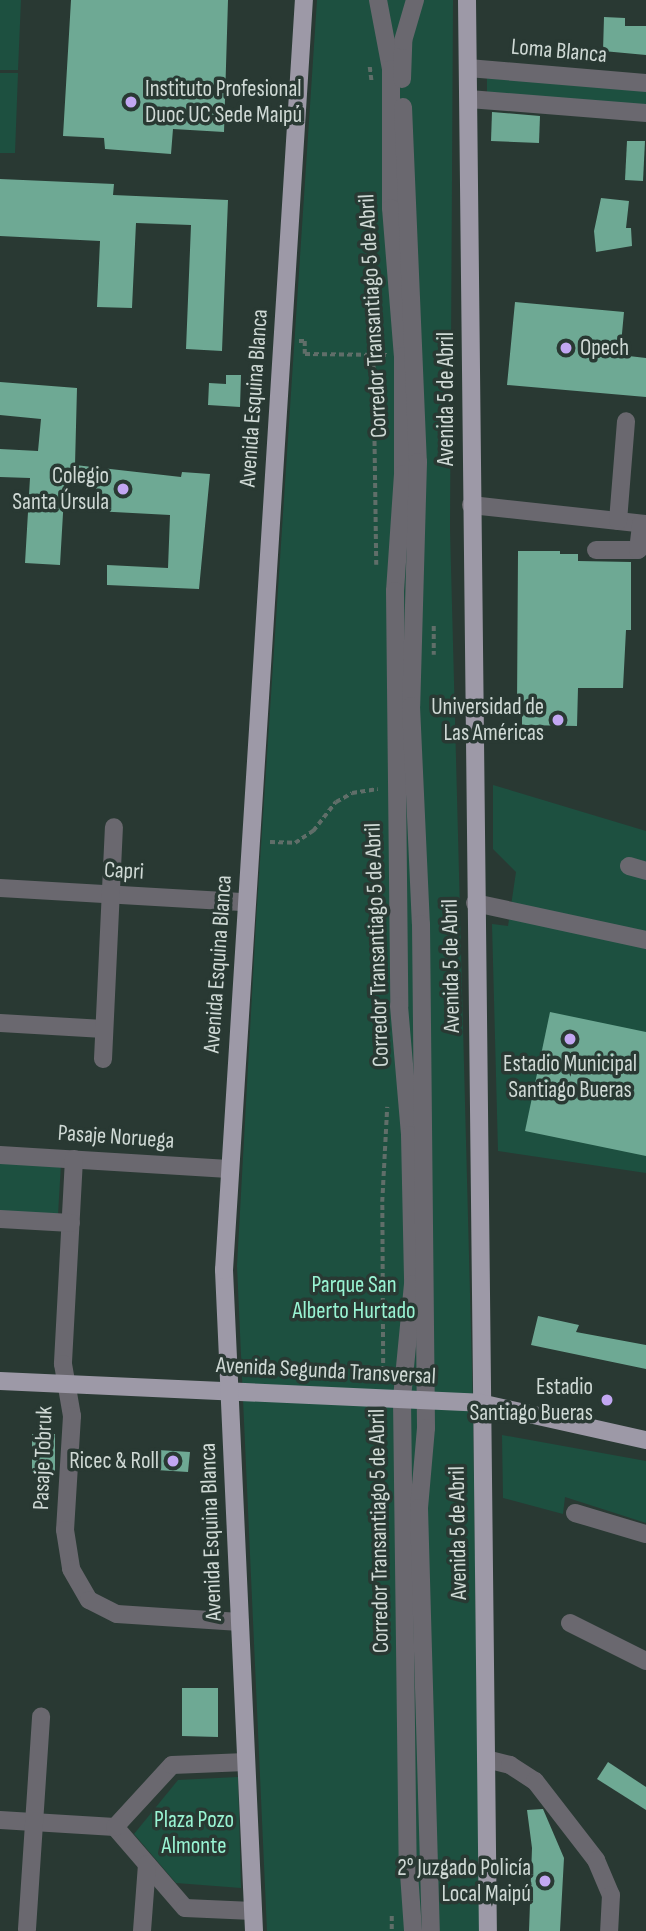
<!DOCTYPE html>
<meta charset="utf-8">
<style>
body{margin:0}
#map{position:relative;width:646px;height:1931px;overflow:hidden;background:#293933;font-family:"Sofia Sans Condensed",sans-serif}
div>[style]{position:absolute}
[style*='--x']{left:calc(var(--x)*1px);top:calc(var(--y)*1px);width:calc(var(--w)*1px);rotate:calc(var(--a)*1deg)}
.green>*{inset:0;background:#1d5040}
.building>*{inset:0;background:#6ea994}
.path>*{height:3.5px;margin-top:-1.75px;transform-origin:0;background:repeating-linear-gradient(90deg,#606e69 0 5px,transparent 0 8.5px)}
.minor>*{height:18px;margin:-9px;padding:0 9px;transform-origin:9px;border-radius:9px;background:#6a686f}
.major>*{height:18px;margin:-9px;padding:0 9px;transform-origin:9px;border-radius:9px;background:#9d99a7}
.dots>*{width:19px;height:19px;translate:-50% -50%;box-sizing:border-box;border:4px solid #293933;border-radius:50%}
span{translate:-50% -50%;white-space:nowrap;text-align:center;line-height:1.15;-webkit-text-stroke:7px #293933;paint-order:stroke}
.street-label{font-size:23px;color:#cfd9d5}
.poi-label{font-size:23px;color:#cfd9d5}
.left{translate:0 -50%;text-align:left}
.right{translate:-100% -50%;text-align:right}
.park-label{font-size:23px;color:#99f4d3}
</style>
<div id="map">
<div class="green">
<div style="clip-path:polygon(0 0,21px 0,18px 70px,0 70px)"></div>
<div style="clip-path:polygon(317px 0,453px 0,450px 529px,473px 1409px,480px 1931px,267px 1931px,237px 1266px,256px 922px)"></div>
<div style="clip-path:polygon(0 73px,18px 73px,15px 153px,0 153px)"></div>
<div style="clip-path:polygon(487px 78px,646px 91px,646px 105px,487px 95px)"></div>
<div style="clip-path:polygon(493px 785px,646px 831px,646px 1173px,498px 1151px,492px 924px,508px 926px,516px 872px,493px 849px)"></div>
<div style="clip-path:polygon(0 1160px,61px 1164px,58px 1215px,0 1211px)"></div>
<div style="clip-path:polygon(502px 1435px,646px 1461px,646px 1523px,565px 1497px,563px 1514px,503px 1498px)"></div>
<div style="clip-path:polygon(238px 1777px,241px 1888px,176px 1883px,134px 1834px,178px 1780px)"></div>
</div>
<div class="building">
<div style="clip-path:polygon(71px 0,228px 0,224px 132px,173px 129px,171px 154px,105px 149px,104px 138px,63px 136px)"></div>
<div style="clip-path:polygon(604px 17px,625px 18px,625px 26px,646px 26px,646px 55px,603px 51px)"></div>
<div style="clip-path:polygon(492px 112px,540px 116px,539px 143px,491px 141px)"></div>
<div style="clip-path:polygon(627px 141px,645px 141px,643px 181px,625px 180px)"></div>
<div style="clip-path:polygon(0 179px,114px 184px,113px 195px,228px 200px,222px 351px,186px 349px,191px 225px,136px 223px,132px 308px,97px 307px,100px 241px,0 236px)"></div>
<div style="clip-path:polygon(601px 198px,629px 201px,626px 228px,631px 228px,632px 246px,596px 252px,594px 231px)"></div>
<div style="clip-path:polygon(515px 302px,624px 312px,620px 355px,646px 358px,646px 397px,507px 385px)"></div>
<div style="clip-path:polygon(226px 375px,241px 375px,240px 407px,208px 405px,209px 383px,226px 384px)"></div>
<div style="clip-path:polygon(0 382px,77px 388px,75px 465px,181px 477px,182px 472px,210px 474px,199px 589px,107px 585px,107px 565px,168px 568px,170px 515px,95px 511px,95px 480px,65px 479px,60px 565px,25px 563px,30px 478px,0 477px,0 449px,38px 451px,41px 419px,0 415px)"></div>
<div style="clip-path:polygon(518px 551px,560px 551px,560px 554px,578px 554px,578px 561px,631px 562px,631px 630px,626px 630px,623px 688px,578px 688px,577px 726px,522px 725px,522px 705px,517px 706px)"></div>
<div style="clip-path:polygon(550px 1012px,646px 1032px,646px 1156px,525px 1131px)"></div>
<div style="clip-path:polygon(538px 1316px,579px 1325px,576px 1332px,646px 1345px,646px 1369px,531px 1345px)"></div>
<div style="clip-path:polygon(32px 1434px,55px 1434px,55px 1472px,32px 1472px)"></div>
<div style="clip-path:polygon(158px 1450px,190px 1452px,188px 1472px,156px 1470px)"></div>
<div style="clip-path:polygon(182px 1688px,218px 1688px,218px 1737px,182px 1736px)"></div>
<div style="clip-path:polygon(608px 1762px,646px 1787px,646px 1810px,597px 1779px)"></div>
<div style="clip-path:polygon(543px 1809px,564px 1858px,560px 1931px,529px 1931px,532px 1848px,527px 1810px)"></div>
</div>
<div class="path">
<div style="--x:370;--y:67;--w:16;--a:83"></div>
<div style="--x:299;--y:341;--w:6;--a:0"></div>
<div style="--x:305;--y:341;--w:13;--a:90"></div>
<div style="--x:305;--y:354;--w:82;--a:0.7"></div>
<div style="--x:376;--y:565;--w:210;--a:-90.8"></div>
<div style="--x:373;--y:355;--w:20;--a:-66"></div>
<div style="--x:434;--y:626;--w:29;--a:90"></div>
<div style="--x:270;--y:842;--w:25;--a:2"></div>
<div style="--x:295;--y:843;--w:22;--a:-34"></div>
<div style="--x:313;--y:831;--w:37;--a:-52"></div>
<div style="--x:336;--y:802;--w:18;--a:-29"></div>
<div style="--x:352;--y:793;--w:26;--a:-9"></div>
<div style="--x:383;--y:1380;--w:178;--a:-90.3"></div>
<div style="--x:382;--y:1202;--w:95;--a:-87"></div>
<div style="--x:392;--y:1916;--w:15;--a:90"></div>
</div>
<div class="minor">
<div style="--x:378;--y:0;--w:70;--a:79.3"></div>
<div style="--x:391;--y:69;--w:139;--a:90"></div>
<div style="--x:391;--y:208;--w:148;--a:85.4"></div>
<div style="--x:403;--y:356;--w:118;--a:90"></div>
<div style="--x:403;--y:474;--w:117;--a:93.9"></div>
<div style="--x:395;--y:591;--w:415;--a:89.4"></div>
<div style="--x:399;--y:1006;--w:129;--a:85.1"></div>
<div style="--x:410;--y:1135;--w:149;--a:88.8"></div>
<div style="--x:413;--y:1284;--w:116;--a:95.5"></div>
<div style="--x:402;--y:1399;--w:460;--a:89.3"></div>
<div style="--x:408;--y:1859;--w:72;--a:86"></div>
<div style="--x:468;--y:68;--w:179;--a:4.8"></div>
<div style="--x:402;--y:79;--w:38;--a:-88"></div>
<div style="--x:403;--y:41;--w:43;--a:-73.7"></div>
<div style="--x:469;--y:99;--w:178;--a:4.5"></div>
<div style="--x:403;--y:107;--w:355;--a:87.6"></div>
<div style="--x:418;--y:462;--w:244;--a:91.6"></div>
<div style="--x:411;--y:706;--w:218;--a:87.4"></div>
<div style="--x:421;--y:924;--w:504;--a:89.43"></div>
<div style="--x:426;--y:1428;--w:80;--a:95"></div>
<div style="--x:419;--y:1508;--w:423;--a:88.4"></div>
<div style="--x:471;--y:505;--w:176;--a:6.2"></div>
<div style="--x:618;--y:521;--w:100;--a:-85.4"></div>
<div style="--x:596;--y:550;--w:42;--a:0"></div>
<div style="--x:638;--y:550;--w:26;--a:-83"></div>
<div style="--x:629;--y:866;--w:18;--a:16"></div>
<div style="--x:0;--y:888;--w:246;--a:3.3"></div>
<div style="--x:475;--y:903;--w:175;--a:12.2"></div>
<div style="--x:0;--y:1023;--w:104;--a:3.3"></div>
<div style="--x:103;--y:1059;--w:232;--a:-87.3"></div>
<div style="--x:0;--y:1155;--w:229;--a:3.5"></div>
<div style="--x:74;--y:1159;--w:205;--a:93.1"></div>
<div style="--x:63;--y:1364;--w:53;--a:80.2"></div>
<div style="--x:72;--y:1416;--w:114;--a:93.5"></div>
<div style="--x:65;--y:1530;--w:39;--a:81"></div>
<div style="--x:71;--y:1569;--w:36;--a:60"></div>
<div style="--x:89;--y:1600;--w:31;--a:27"></div>
<div style="--x:117;--y:1614;--w:123;--a:3.7"></div>
<div style="--x:0;--y:1219;--w:71;--a:3.2"></div>
<div style="--x:575;--y:1513;--w:74;--a:16.5"></div>
<div style="--x:570;--y:1623;--w:85;--a:26.6"></div>
<div style="--x:486;--y:1759;--w:25;--a:14"></div>
<div style="--x:510;--y:1765;--w:30;--a:33"></div>
<div style="--x:535;--y:1781;--w:100;--a:52.3"></div>
<div style="--x:596;--y:1860;--w:38;--a:67"></div>
<div style="--x:611;--y:1895;--w:36;--a:93"></div>
<div style="--x:0;--y:1820;--w:115;--a:3.5"></div>
<div style="--x:115;--y:1827;--w:107;--a:49.2"></div>
<div style="--x:185;--y:1908;--w:68;--a:2.5"></div>
<div style="--x:115;--y:1827;--w:84;--a:-47.4"></div>
<div style="--x:172;--y:1765;--w:74;--a:-2.3"></div>
<div style="--x:27;--y:1929;--w:213;--a:-86.2"></div>
<div style="--x:142;--y:1931;--w:67;--a:-85.7"></div>
</div>
<div class="major">
<div style="--x:467;--y:0;--w:1931;--a:89.38"></div>
<div style="--x:0;--y:1381;--w:481;--a:2.6"></div>
<div style="--x:480;--y:1403;--w:170;--a:12.6"></div>
<div style="--x:254;--y:1931;--w:662;--a:-92.6"></div>
<div style="--x:224;--y:1270;--w:1273;--a:-86.4"></div>
</div>
<div class="dots">
<div style="left:131px;top:102px;background:#c2a7f2"></div>
<div style="left:566px;top:348px;background:#c2a7f2"></div>
<div style="left:123px;top:489px;background:#c2a7f2"></div>
<div style="left:558px;top:720px;background:#c2a7f2"></div>
<div style="left:570px;top:1039px;background:#c2a7f2"></div>
<div style="left:607px;top:1400px;background:#c2a7f2"></div>
<div style="left:173px;top:1461px;background:#c2a7f2"></div>
<div style="left:545px;top:1881px;background:#c2a7f2"></div>
</div>
<div class="street-label">
<span style="left:559px;top:51px;rotate:5deg">Loma Blanca</span>
<span style="left:373px;top:316px;rotate:-93deg">Corredor Transantiago 5 de Abril</span>
<span style="left:254px;top:398px;rotate:-86deg">Avenida Esquina Blanca</span>
<span style="left:446px;top:399px;rotate:-90deg">Avenida 5 de Abril</span>
<span style="left:124px;top:871px;rotate:3deg">Capri</span>
<span style="left:377px;top:945px;rotate:-92deg">Corredor Transantiago 5 de Abril</span>
<span style="left:218px;top:964px;rotate:-86deg">Avenida Esquina Blanca</span>
<span style="left:451px;top:966px;rotate:-91deg">Avenida 5 de Abril</span>
<span style="left:116px;top:1137px;rotate:4deg">Pasaje Noruega</span>
<span style="left:326px;top:1371px;rotate:3deg">Avenida Segunda Transversal</span>
<span style="left:43px;top:1458px;rotate:-88deg">Pasaje Tobruk</span>
<span style="left:379px;top:1531px;rotate:-91deg">Corredor Transantiago 5 de Abril</span>
<span style="left:211px;top:1532px;rotate:-92deg">Avenida Esquina Blanca</span>
<span style="left:458px;top:1533px;rotate:-91deg">Avenida 5 de Abril</span>
</div>
<div class="poi-label">
<span class="left" style="left:145px;top:102px">Instituto Profesional<br>Duoc UC Sede Maipú</span>
<span class="left" style="left:580px;top:348px">Opech</span>
<span class="right" style="left:109px;top:489px">Colegio<br>Santa Úrsula</span>
<span class="right" style="left:544px;top:720px">Universidad de<br>Las Américas</span>
<span style="left:570px;top:1077px">Estadio Municipal<br>Santiago Bueras</span>
<span class="right" style="left:593px;top:1400px">Estadio<br>Santiago Bueras</span>
<span class="right" style="left:159px;top:1461px">Ricec &amp; Roll</span>
<span class="right" style="left:531px;top:1881px">2° Juzgado Policía<br>Local Maipú</span>
</div>
<div class="park-label">
<span style="left:354px;top:1298px">Parque San<br>Alberto Hurtado</span>
<span style="left:194px;top:1833px">Plaza Pozo<br>Almonte</span>
</div>
</div>
